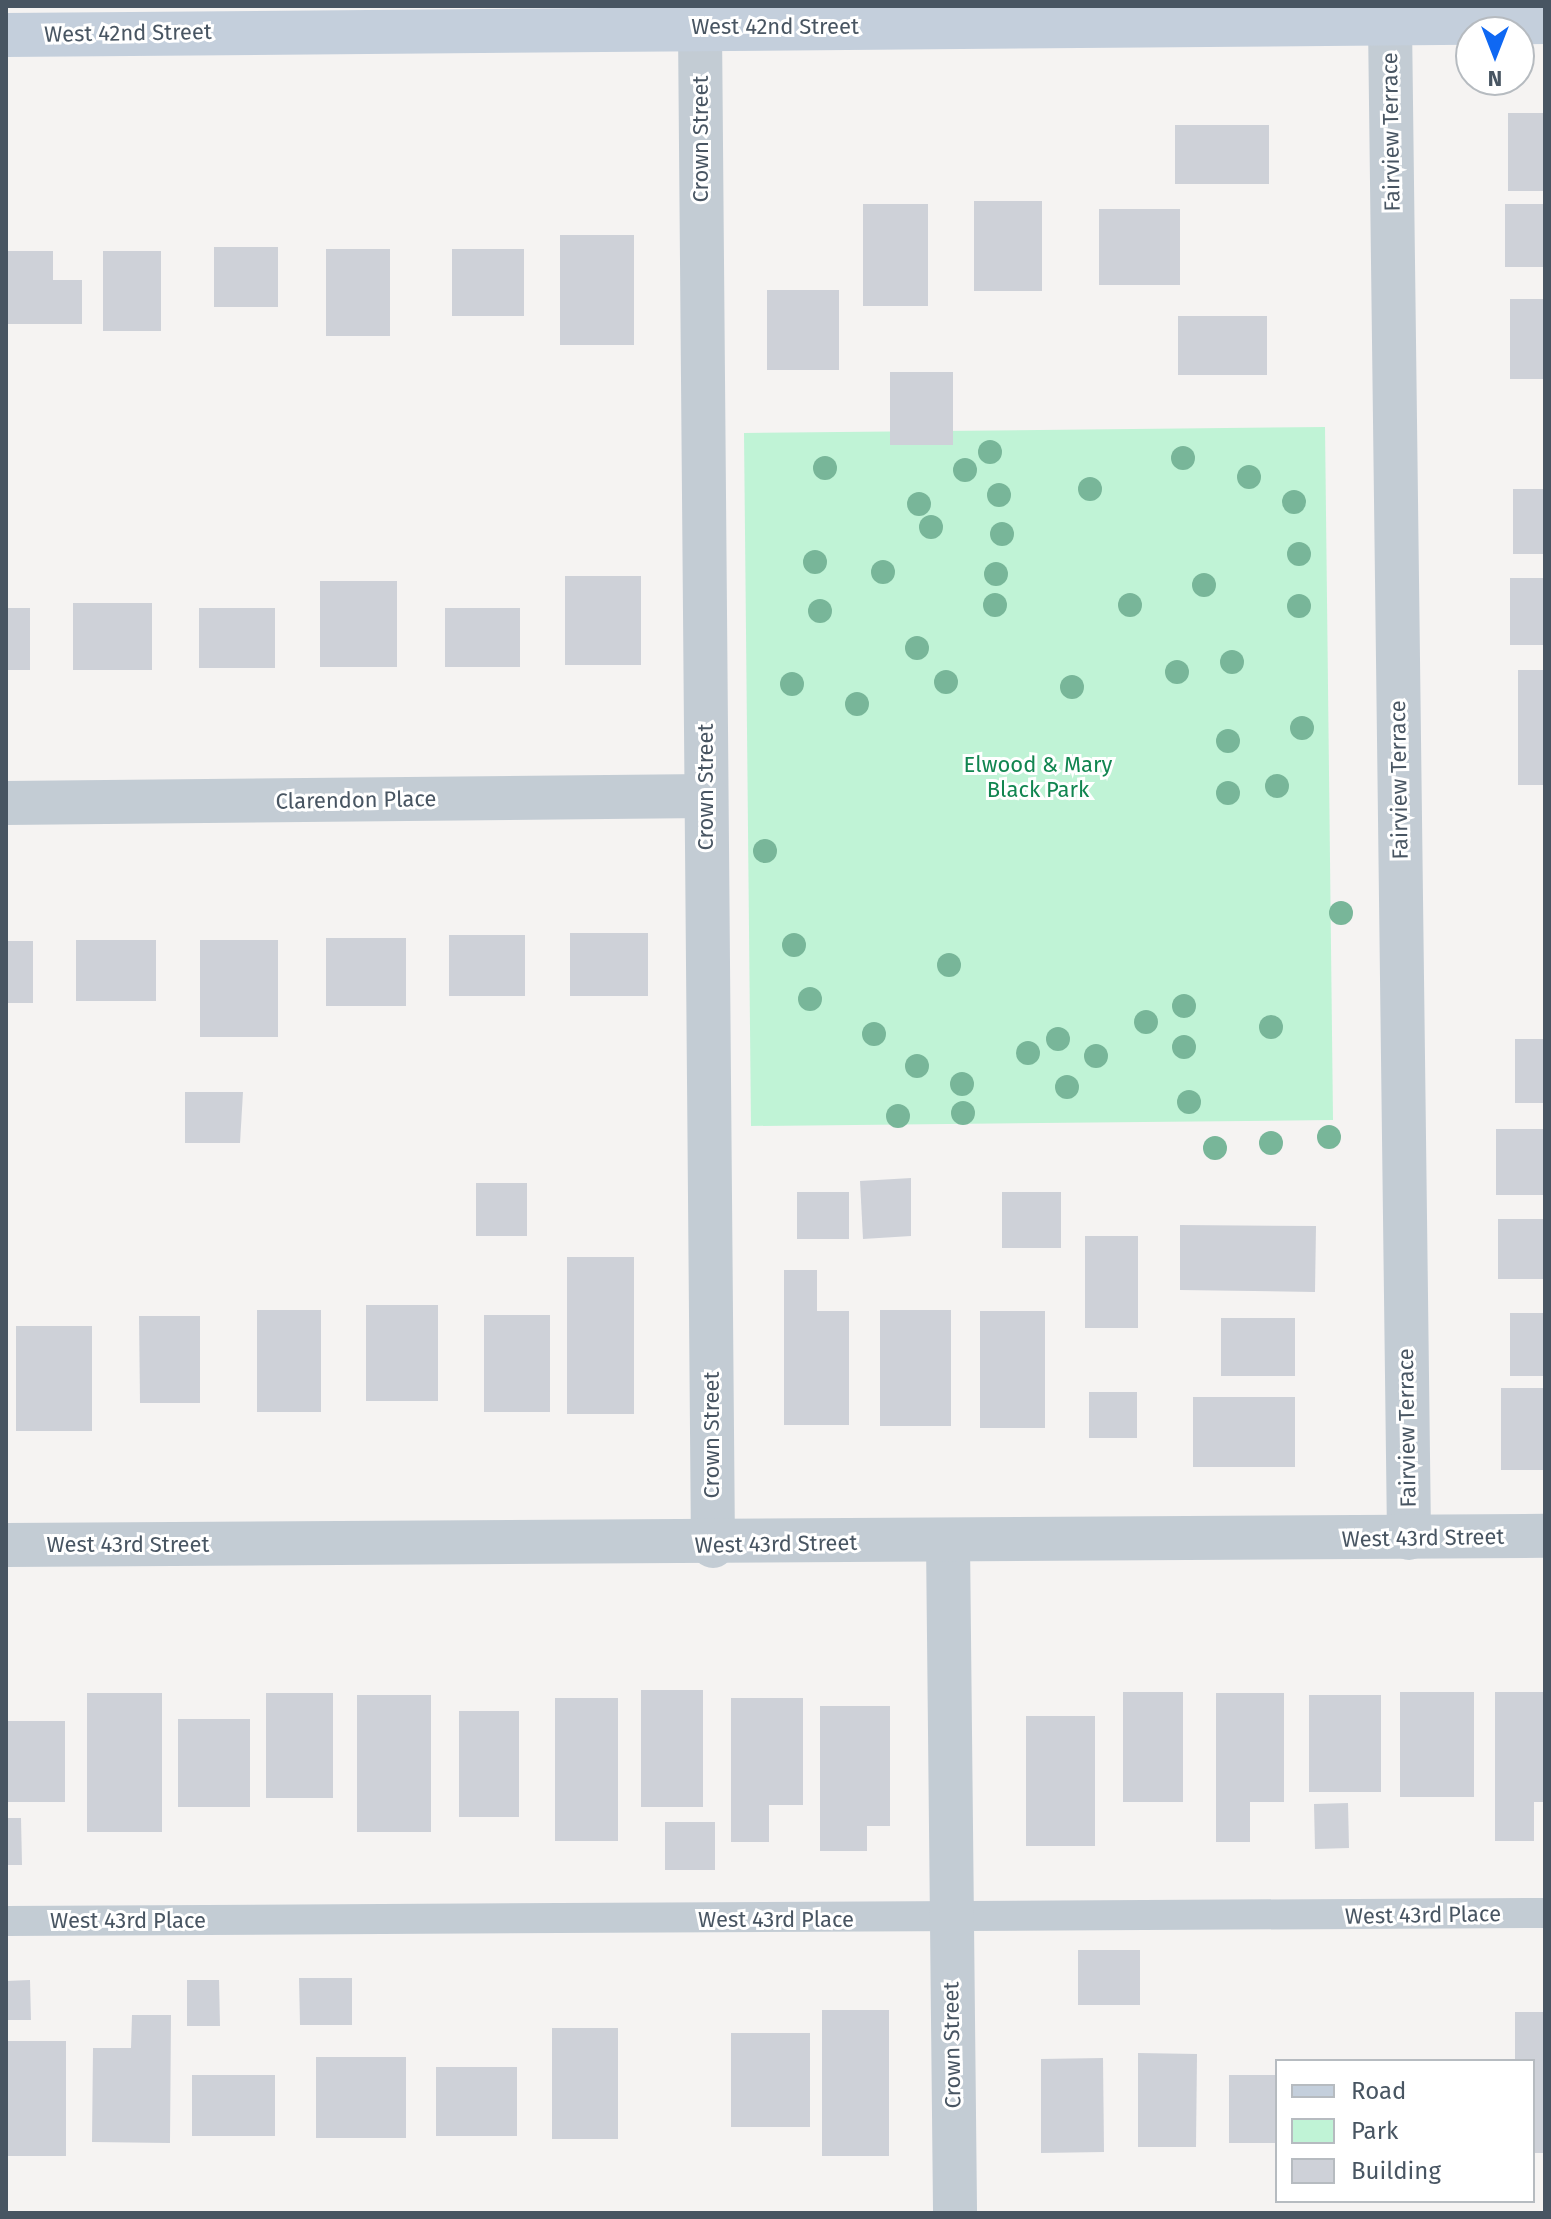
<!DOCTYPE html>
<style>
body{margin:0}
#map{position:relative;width:1551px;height:2219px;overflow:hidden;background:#f5f3f2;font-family:"Fira Sans",sans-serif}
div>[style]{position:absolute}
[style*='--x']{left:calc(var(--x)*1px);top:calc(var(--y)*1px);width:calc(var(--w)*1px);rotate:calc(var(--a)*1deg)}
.green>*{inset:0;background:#c0f3d6}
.building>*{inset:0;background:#ced1d8}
.lane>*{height:30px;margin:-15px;padding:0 15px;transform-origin:15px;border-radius:15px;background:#c3ccd4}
.street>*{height:44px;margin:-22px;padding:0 22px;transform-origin:22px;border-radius:22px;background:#c3ccd4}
.secondary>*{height:44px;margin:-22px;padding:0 22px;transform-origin:22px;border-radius:22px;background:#c4cfdc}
.trees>*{width:24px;height:24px;margin:-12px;border-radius:50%;background:#78b699}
span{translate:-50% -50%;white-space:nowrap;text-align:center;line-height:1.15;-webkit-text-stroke:6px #fff;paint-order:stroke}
.street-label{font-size:22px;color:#485562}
.park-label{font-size:22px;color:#118550}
.frame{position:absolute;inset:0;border:8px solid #485562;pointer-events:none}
.legend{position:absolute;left:1275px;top:2059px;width:260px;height:144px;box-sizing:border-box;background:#fff;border:2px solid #b6bbc0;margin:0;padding:10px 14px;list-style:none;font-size:24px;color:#485562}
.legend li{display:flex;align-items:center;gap:16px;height:40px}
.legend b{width:40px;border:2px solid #b6bbc0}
.north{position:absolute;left:1455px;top:16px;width:80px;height:80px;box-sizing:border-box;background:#fff;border:2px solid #b6bbc0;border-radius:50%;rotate:180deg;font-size:22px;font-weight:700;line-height:32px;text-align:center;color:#485562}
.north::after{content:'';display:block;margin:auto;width:28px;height:36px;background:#0f68f3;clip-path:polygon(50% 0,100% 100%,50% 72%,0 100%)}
</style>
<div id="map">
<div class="green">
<div style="clip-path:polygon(1325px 427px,1333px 1120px,751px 1126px,744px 433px)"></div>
</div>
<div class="building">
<div style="clip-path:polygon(1508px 113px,1545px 113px,1545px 191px,1508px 191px)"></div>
<div style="clip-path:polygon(1175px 125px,1269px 125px,1269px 184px,1175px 184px)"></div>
<div style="clip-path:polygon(974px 201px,1042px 201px,1042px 291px,974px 291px)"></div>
<div style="clip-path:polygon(863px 204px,928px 204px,928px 306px,863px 306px)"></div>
<div style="clip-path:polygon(1505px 204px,1545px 204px,1545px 267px,1505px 267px)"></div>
<div style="clip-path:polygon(1099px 209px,1180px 209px,1180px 285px,1099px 285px)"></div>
<div style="clip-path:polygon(560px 235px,634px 235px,634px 345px,560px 345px)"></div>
<div style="clip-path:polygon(214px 247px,278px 247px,278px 307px,214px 307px)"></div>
<div style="clip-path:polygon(326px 249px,390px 249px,390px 336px,326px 336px)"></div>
<div style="clip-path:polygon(452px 249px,524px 249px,524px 316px,452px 316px)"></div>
<div style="clip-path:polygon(6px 251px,53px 251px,53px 280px,82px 280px,82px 324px,6px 324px)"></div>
<div style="clip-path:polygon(103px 251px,161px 251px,161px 331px,103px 331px)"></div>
<div style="clip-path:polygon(767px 290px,839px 290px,839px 370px,767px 370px)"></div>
<div style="clip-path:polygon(1510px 299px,1545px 299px,1545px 379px,1510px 379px)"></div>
<div style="clip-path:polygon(1178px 316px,1267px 316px,1267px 375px,1178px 375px)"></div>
<div style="clip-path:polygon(890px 372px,953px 372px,953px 445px,890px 445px)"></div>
<div style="clip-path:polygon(1513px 489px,1545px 489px,1545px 554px,1513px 554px)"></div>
<div style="clip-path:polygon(565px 576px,641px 576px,641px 665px,565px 665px)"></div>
<div style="clip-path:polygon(1510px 578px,1545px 578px,1545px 645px,1510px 645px)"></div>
<div style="clip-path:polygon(320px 581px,397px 581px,397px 667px,320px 667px)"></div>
<div style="clip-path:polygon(73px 603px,152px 603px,152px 670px,73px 670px)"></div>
<div style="clip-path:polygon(6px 608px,30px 608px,30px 670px,6px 670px)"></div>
<div style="clip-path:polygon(199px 608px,275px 608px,275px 668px,199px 668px)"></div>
<div style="clip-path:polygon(445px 608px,520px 608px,520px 667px,445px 667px)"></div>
<div style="clip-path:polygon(1518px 670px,1545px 670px,1545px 785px,1518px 785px)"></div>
<div style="clip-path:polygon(570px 933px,648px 933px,648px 996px,570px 996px)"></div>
<div style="clip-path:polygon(449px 935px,525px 935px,525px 996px,449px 996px)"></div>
<div style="clip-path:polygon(326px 938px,406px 938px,406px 1006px,326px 1006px)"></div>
<div style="clip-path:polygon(76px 940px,156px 940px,156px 1001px,76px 1001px)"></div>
<div style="clip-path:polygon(200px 940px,278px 940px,278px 1037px,200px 1037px)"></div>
<div style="clip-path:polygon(6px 941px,33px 941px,33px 1003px,6px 1003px)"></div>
<div style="clip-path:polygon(1515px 1039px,1545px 1039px,1545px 1103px,1515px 1103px)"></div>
<div style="clip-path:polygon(185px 1092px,243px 1092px,240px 1143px,185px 1143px)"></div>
<div style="clip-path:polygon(1496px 1129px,1545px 1129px,1545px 1195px,1496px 1195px)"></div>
<div style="clip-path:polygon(911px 1178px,911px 1236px,863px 1239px,860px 1181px)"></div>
<div style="clip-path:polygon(476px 1183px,527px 1183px,527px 1236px,476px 1236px)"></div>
<div style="clip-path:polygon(797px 1192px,849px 1192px,849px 1239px,797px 1239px)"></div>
<div style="clip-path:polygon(1002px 1192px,1061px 1192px,1061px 1248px,1002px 1248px)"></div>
<div style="clip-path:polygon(1498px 1219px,1545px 1219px,1545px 1279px,1498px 1279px)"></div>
<div style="clip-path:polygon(1180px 1225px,1316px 1226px,1315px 1292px,1180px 1290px)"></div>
<div style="clip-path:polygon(1085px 1236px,1138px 1236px,1138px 1328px,1085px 1328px)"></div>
<div style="clip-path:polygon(567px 1257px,634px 1257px,634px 1414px,567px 1414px)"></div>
<div style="clip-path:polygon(784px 1270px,817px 1270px,817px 1311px,849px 1311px,849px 1425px,784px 1425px)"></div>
<div style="clip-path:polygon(366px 1305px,438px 1305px,438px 1401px,366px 1401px)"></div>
<div style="clip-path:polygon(257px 1310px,321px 1310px,321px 1412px,257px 1412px)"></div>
<div style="clip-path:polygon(880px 1310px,951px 1310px,951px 1426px,880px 1426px)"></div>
<div style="clip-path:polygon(980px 1311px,1045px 1311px,1045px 1428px,980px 1428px)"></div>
<div style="clip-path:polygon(1510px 1313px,1545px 1313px,1545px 1376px,1510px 1376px)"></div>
<div style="clip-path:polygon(484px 1315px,550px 1315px,550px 1412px,484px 1412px)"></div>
<div style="clip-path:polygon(139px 1316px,200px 1316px,200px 1403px,140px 1403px)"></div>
<div style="clip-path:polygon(1221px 1318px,1295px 1318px,1295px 1376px,1221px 1376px)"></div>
<div style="clip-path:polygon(16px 1326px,92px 1326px,92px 1431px,16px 1431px)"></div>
<div style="clip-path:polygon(1501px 1388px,1545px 1388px,1545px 1470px,1501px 1470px)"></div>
<div style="clip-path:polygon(1089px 1392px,1137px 1392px,1137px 1438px,1089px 1438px)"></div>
<div style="clip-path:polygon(1193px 1397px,1295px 1397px,1295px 1467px,1193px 1467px)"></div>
<div style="clip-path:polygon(641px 1690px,703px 1690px,703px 1807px,641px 1807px)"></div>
<div style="clip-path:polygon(1123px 1692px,1183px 1692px,1183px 1802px,1123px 1802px)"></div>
<div style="clip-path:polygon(1400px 1692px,1474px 1692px,1474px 1797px,1400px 1797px)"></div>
<div style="clip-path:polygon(1495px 1692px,1545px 1692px,1545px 1802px,1534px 1802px,1534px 1841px,1495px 1841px)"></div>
<div style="clip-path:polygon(87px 1693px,162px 1693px,162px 1832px,87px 1832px)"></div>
<div style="clip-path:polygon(266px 1693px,333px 1693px,333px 1798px,266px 1798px)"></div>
<div style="clip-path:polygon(1216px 1693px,1284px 1693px,1284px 1802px,1250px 1802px,1250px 1842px,1216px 1842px)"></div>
<div style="clip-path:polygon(357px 1695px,431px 1695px,431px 1832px,357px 1832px)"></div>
<div style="clip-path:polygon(1309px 1695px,1381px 1695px,1381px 1792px,1309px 1792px)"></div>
<div style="clip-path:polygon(555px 1698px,618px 1698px,618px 1841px,555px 1841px)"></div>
<div style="clip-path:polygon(731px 1698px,803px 1698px,803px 1805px,769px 1805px,769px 1842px,731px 1842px)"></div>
<div style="clip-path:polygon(820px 1706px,890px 1706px,890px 1826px,867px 1826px,867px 1851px,820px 1851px)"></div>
<div style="clip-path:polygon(459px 1711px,519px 1711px,519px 1817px,459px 1817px)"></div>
<div style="clip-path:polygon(1026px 1716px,1095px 1716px,1095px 1846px,1026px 1846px)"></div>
<div style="clip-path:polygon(178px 1719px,250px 1719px,250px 1807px,178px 1807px)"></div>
<div style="clip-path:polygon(6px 1721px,65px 1721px,65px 1802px,6px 1802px)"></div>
<div style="clip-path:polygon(1348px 1803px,1349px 1848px,1315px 1849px,1314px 1804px)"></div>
<div style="clip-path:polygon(6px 1818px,21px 1818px,22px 1865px,6px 1865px)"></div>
<div style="clip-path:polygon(665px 1822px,715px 1822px,715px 1870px,665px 1870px)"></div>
<div style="clip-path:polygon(1078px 1950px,1140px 1950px,1140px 2005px,1078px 2005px)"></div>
<div style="clip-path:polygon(299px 1978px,352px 1978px,352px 2025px,300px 2025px)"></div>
<div style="clip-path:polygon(30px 1980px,31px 2020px,6px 2020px,6px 1981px)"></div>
<div style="clip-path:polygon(187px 1980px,219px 1980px,220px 2026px,187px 2026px)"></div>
<div style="clip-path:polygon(822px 2010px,889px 2010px,889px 2156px,822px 2156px)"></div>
<div style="clip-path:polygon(1515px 2012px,1545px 2012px,1545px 2153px,1533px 2153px,1533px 2061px,1515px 2061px)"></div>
<div style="clip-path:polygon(132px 2015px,171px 2015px,170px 2143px,92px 2142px,93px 2048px,131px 2048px)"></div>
<div style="clip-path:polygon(552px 2028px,618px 2028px,618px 2139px,552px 2139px)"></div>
<div style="clip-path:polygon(731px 2033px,810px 2033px,810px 2127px,731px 2127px)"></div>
<div style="clip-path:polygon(6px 2041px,66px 2041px,66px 2156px,6px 2156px)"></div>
<div style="clip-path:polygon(1138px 2053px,1197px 2054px,1196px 2147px,1138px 2147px)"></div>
<div style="clip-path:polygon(316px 2057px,406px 2057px,406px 2138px,316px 2138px)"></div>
<div style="clip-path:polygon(1103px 2058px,1104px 2152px,1041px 2153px,1041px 2059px)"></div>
<div style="clip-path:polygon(436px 2067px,517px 2067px,517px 2136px,436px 2136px)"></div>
<div style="clip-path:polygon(192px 2075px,275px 2075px,275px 2136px,192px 2136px)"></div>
<div style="clip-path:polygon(1229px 2075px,1277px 2075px,1277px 2143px,1229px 2143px)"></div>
</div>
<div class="lane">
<div style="--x:6;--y:1921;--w:1539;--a:-0.3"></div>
</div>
<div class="street">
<div style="--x:1390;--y:23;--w:1515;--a:89.28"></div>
<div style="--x:700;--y:28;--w:1518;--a:89.51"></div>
<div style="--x:6;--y:803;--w:700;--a:-0.57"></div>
<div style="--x:948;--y:1541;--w:672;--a:89.4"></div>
<div style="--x:6;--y:1545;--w:1539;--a:-0.34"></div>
</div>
<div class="secondary">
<div style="--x:6;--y:35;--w:1539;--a:-0.48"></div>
</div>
<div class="trees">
<div style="left:990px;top:452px"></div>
<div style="left:1183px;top:458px"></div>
<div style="left:825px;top:468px"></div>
<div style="left:965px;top:470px"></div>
<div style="left:1249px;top:477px"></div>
<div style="left:1090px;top:489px"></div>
<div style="left:999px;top:495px"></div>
<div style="left:1294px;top:502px"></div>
<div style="left:919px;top:504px"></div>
<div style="left:931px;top:527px"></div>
<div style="left:1002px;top:534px"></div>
<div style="left:1299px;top:554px"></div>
<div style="left:815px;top:562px"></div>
<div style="left:883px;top:572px"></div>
<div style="left:996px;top:574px"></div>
<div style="left:1204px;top:585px"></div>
<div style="left:995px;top:605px"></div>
<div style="left:1130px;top:605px"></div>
<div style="left:1299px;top:606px"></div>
<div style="left:820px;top:611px"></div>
<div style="left:917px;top:648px"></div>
<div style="left:1232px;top:662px"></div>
<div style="left:1177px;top:672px"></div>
<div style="left:946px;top:682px"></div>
<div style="left:792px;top:684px"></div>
<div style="left:1072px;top:687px"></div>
<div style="left:857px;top:704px"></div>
<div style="left:1302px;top:728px"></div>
<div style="left:1228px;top:741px"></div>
<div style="left:1277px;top:786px"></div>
<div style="left:1228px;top:793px"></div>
<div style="left:765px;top:851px"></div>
<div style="left:1341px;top:913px"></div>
<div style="left:794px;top:945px"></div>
<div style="left:949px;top:965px"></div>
<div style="left:810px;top:999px"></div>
<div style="left:1184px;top:1006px"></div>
<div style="left:1146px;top:1022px"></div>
<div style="left:1271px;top:1027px"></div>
<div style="left:874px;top:1034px"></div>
<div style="left:1058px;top:1039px"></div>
<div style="left:1184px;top:1047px"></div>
<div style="left:1028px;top:1053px"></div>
<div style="left:1096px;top:1056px"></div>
<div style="left:917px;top:1066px"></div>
<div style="left:962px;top:1084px"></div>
<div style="left:1067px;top:1087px"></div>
<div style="left:1189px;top:1102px"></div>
<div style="left:963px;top:1113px"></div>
<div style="left:898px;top:1116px"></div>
<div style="left:1329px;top:1137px"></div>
<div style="left:1271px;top:1143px"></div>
<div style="left:1215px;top:1148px"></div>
</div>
<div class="street-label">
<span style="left:775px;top:27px">West 42nd Street</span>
<span style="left:128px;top:33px;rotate:-1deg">West 42nd Street</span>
<span style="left:1391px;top:132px;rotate:-91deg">Fairview Terrace</span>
<span style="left:701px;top:139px;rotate:-90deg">Crown Street</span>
<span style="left:1399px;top:780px;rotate:-91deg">Fairview Terrace</span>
<span style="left:706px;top:787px;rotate:-90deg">Crown Street</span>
<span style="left:356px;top:800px;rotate:-1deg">Clarendon Place</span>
<span style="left:1407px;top:1428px;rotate:-91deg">Fairview Terrace</span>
<span style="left:712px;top:1435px;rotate:-90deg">Crown Street</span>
<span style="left:1423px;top:1538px;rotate:-1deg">West 43rd Street</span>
<span style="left:776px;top:1544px;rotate:-1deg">West 43rd Street</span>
<span style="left:128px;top:1545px">West 43rd Street</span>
<span style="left:1423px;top:1915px;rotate:-1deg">West 43rd Place</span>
<span style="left:776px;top:1920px">West 43rd Place</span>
<span style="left:128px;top:1921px">West 43rd Place</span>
<span style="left:952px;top:2045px;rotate:-91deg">Crown Street</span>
</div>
<div class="park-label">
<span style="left:1038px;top:777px">Elwood &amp; Mary<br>Black Park</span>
</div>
<div class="frame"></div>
<ul class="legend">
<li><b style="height:10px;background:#c4cfdc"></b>Road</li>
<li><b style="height:22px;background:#c0f3d6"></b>Park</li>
<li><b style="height:22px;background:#ced1d8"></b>Building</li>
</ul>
<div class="north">N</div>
</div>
